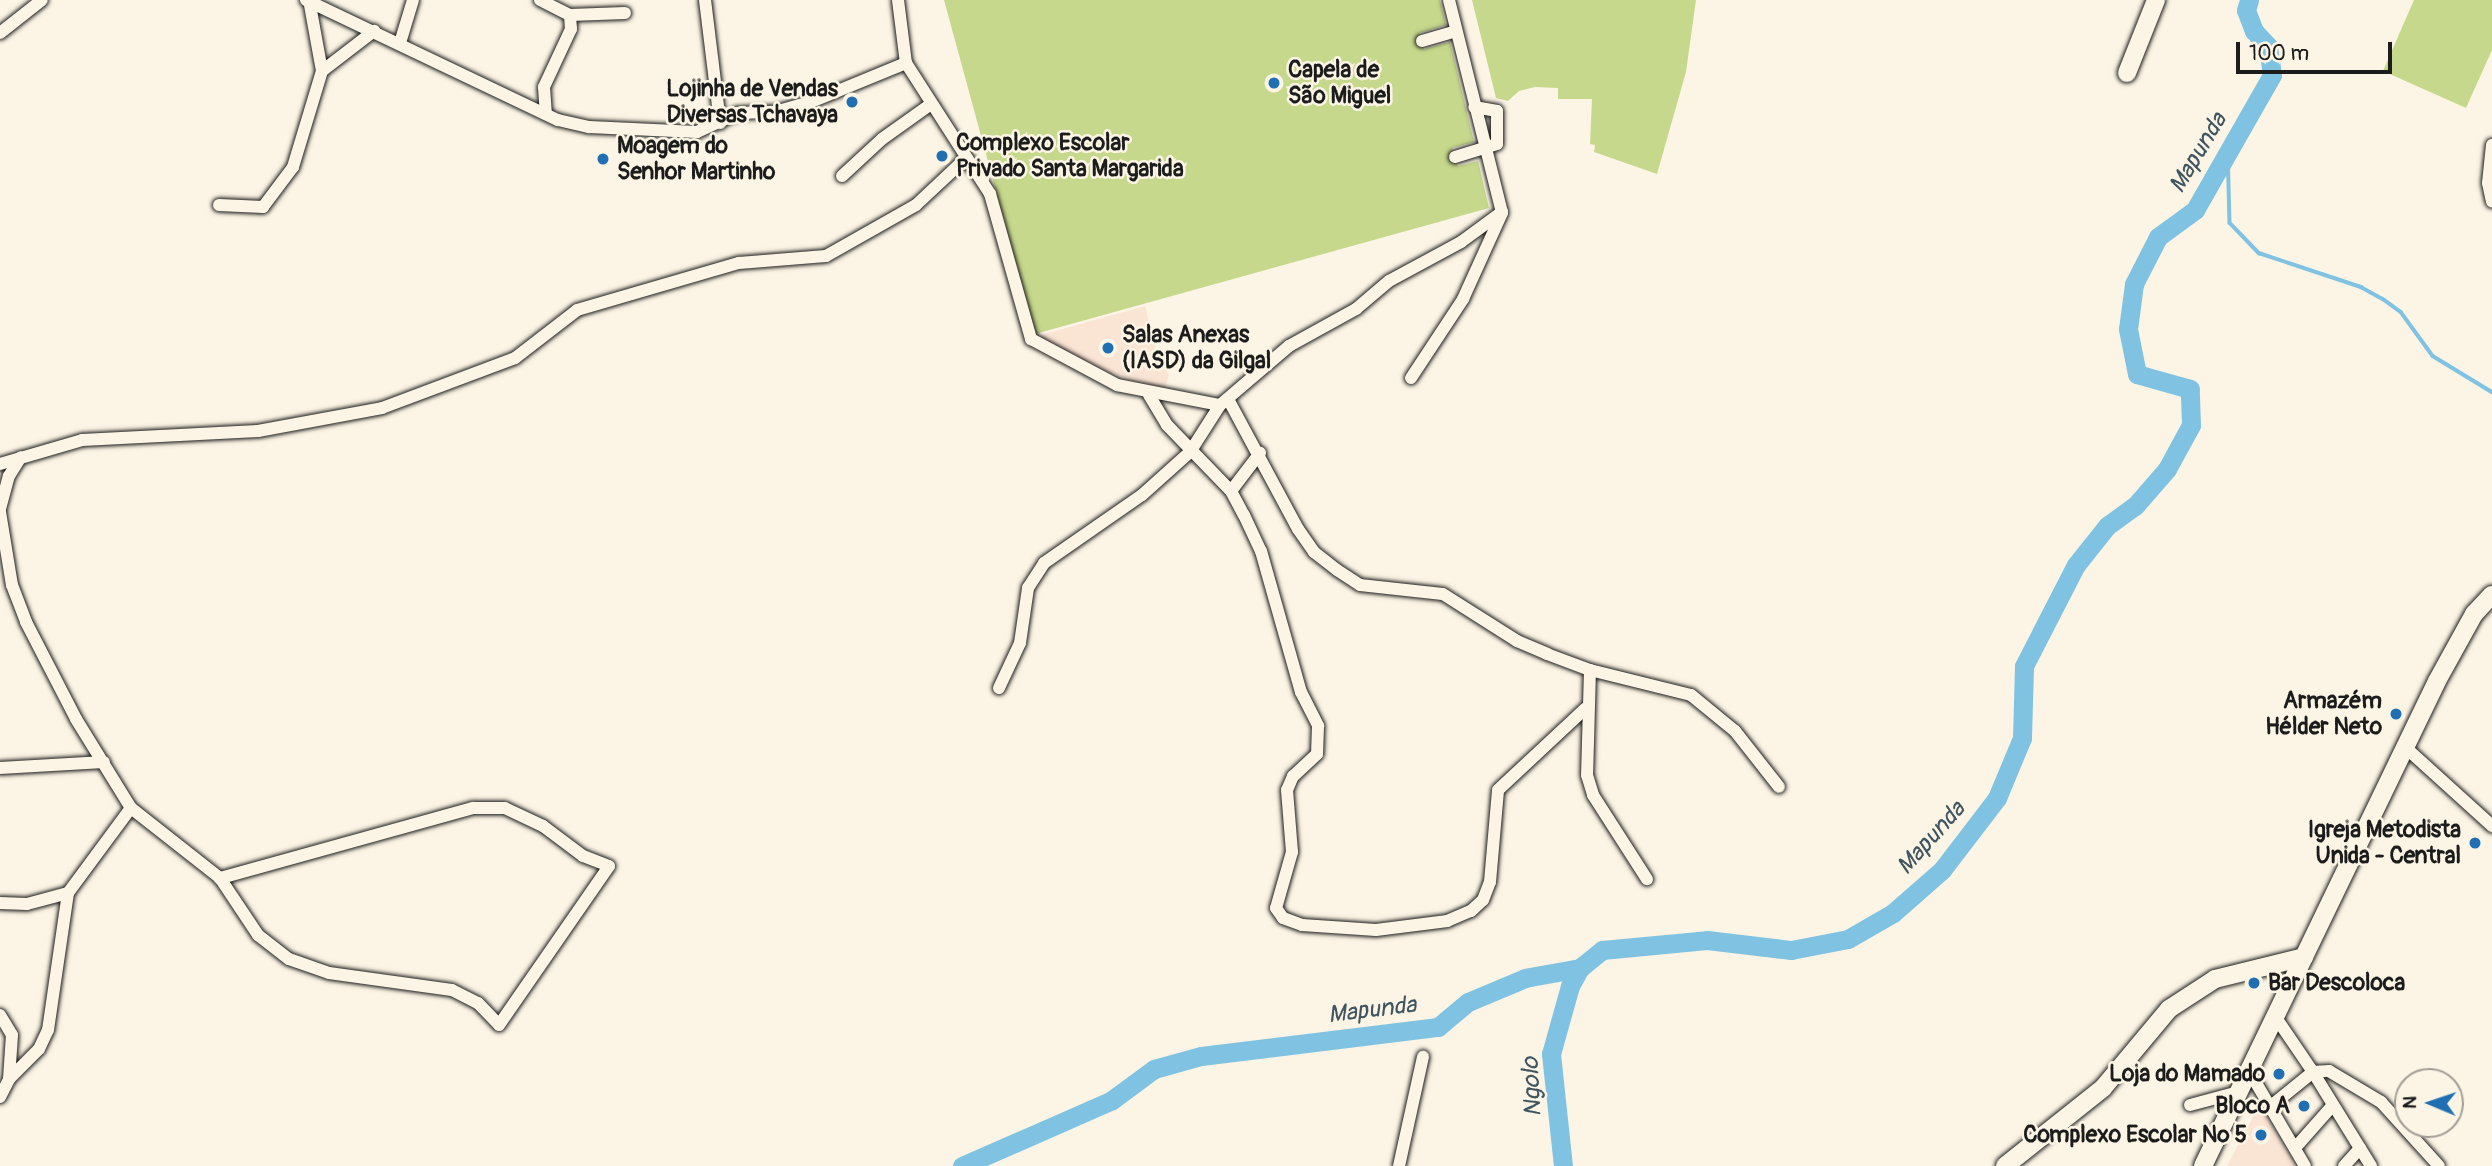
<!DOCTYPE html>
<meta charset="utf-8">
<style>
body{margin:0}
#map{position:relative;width:2492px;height:1166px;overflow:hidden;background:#fcf5e5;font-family:Pangolin,sans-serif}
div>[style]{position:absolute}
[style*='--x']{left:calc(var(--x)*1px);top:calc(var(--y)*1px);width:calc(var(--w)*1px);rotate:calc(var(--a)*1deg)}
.built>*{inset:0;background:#fae4d4}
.green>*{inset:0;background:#c6d88c}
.stream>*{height:3.5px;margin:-1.75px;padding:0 1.75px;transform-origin:1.75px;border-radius:1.75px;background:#80c2e1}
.river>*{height:19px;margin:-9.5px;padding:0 9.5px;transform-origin:9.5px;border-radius:9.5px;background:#80c2e1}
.roads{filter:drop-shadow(0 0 2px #1c1c1c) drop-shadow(0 0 2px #1c1c1c)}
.street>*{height:12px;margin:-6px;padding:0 6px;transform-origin:6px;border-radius:6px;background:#fcf5e5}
.secondary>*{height:18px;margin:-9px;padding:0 9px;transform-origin:9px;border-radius:9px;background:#fcf5e5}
.dots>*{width:19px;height:19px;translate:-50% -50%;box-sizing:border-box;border:4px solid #fcf5e5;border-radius:50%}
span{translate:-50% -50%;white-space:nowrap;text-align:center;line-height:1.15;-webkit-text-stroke:5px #fcf5e5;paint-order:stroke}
.poi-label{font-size:23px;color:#1c1c1c;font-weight:700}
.left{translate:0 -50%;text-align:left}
.right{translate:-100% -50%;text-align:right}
.water-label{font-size:24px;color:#3f5661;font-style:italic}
.north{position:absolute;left:2394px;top:1068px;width:70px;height:70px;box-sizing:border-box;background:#fcf5e5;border:2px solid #a29e95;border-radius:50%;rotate:272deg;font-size:19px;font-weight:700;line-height:28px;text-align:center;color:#1c1c1c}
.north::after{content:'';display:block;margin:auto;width:24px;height:32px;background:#1f6fb2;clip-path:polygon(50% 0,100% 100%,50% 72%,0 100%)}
.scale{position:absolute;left:2236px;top:42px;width:156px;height:32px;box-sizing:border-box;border:4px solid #1c1c1c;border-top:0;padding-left:9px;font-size:21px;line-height:24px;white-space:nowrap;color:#1c1c1c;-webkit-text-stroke:5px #fcf5e5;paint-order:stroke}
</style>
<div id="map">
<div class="built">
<div style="clip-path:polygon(1145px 306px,1158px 357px,1169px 375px,1164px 390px,1111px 373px,1042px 339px,1041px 335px)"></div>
<div style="clip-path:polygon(2260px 1104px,2295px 1166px,2227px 1166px)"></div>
</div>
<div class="green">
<div style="clip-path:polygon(944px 0,1440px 0,1446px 25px,1419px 33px,1424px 49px,1450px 42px,1474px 142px,1452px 148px,1458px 166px,1478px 161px,1489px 208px,1035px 334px)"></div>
<div style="clip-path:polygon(1472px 0,1696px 0,1686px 72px,1657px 174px,1594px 152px,1595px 145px,1590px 144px,1592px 99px,1558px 99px,1558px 88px,1535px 87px,1519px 91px,1508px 101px,1496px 98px)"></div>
<div style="clip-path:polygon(2414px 0,2492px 0,2492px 50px,2466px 108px,2383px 71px)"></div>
</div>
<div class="stream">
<div style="--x:2228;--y:147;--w:76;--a:88.5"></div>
<div style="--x:2230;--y:223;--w:42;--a:46"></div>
<div style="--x:2259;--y:253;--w:108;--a:18.4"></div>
<div style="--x:2361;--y:287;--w:25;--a:29"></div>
<div style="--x:2383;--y:299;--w:22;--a:36"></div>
<div style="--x:2401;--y:312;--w:54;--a:54"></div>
<div style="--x:2433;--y:356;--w:69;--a:31.4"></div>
</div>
<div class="river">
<div style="--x:962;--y:1166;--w:164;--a:-23.7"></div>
<div style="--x:1112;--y:1100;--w:52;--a:-36.4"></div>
<div style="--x:1154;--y:1069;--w:49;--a:-15.5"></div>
<div style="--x:1201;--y:1056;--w:239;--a:-7"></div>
<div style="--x:1438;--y:1027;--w:39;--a:-40"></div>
<div style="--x:1468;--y:1002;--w:62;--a:-22.8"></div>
<div style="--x:1525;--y:978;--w:56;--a:-10.3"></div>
<div style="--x:1580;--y:968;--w:28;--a:-39"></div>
<div style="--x:1602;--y:950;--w:105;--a:-5.4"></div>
<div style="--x:1707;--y:940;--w:85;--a:6.8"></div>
<div style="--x:1791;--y:950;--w:58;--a:-10.9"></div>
<div style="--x:1848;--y:939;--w:52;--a:-30"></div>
<div style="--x:1893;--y:913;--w:65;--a:-41.3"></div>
<div style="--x:1942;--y:870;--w:91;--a:-52.6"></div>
<div style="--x:1997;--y:798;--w:65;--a:-67.4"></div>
<div style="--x:2022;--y:738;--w:72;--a:-88.4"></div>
<div style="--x:2024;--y:666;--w:114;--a:-62.8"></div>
<div style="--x:2076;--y:565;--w:50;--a:-51.5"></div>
<div style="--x:2107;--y:526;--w:34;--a:-36"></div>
<div style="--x:2135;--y:506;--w:49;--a:-49.1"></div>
<div style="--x:2167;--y:469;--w:50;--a:-61.4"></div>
<div style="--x:2191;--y:425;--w:36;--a:-92"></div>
<div style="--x:2190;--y:389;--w:55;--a:-164.2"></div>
<div style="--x:2137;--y:374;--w:46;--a:-101.3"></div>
<div style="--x:2128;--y:329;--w:45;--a:-82.4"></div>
<div style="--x:2134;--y:284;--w:53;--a:-62.9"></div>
<div style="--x:2158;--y:237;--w:46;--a:-36.1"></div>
<div style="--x:2195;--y:210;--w:155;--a:-60.3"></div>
<div style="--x:2272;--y:75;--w:29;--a:-98"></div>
<div style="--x:2268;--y:46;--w:21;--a:-133"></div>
<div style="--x:2254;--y:31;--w:22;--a:-111"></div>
<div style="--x:2246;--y:10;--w:10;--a:-73"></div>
<div style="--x:1563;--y:1166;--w:113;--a:-96.1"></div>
<div style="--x:1551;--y:1054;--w:71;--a:-74.4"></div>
<div style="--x:1570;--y:986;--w:21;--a:-61"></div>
</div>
<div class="roads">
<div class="street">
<div style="--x:306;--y:0;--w:279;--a:25.5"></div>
<div style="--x:558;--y:120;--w:32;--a:13"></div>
<div style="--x:589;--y:127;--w:108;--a:2.7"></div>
<div style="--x:697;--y:132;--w:45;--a:-24.9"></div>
<div style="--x:738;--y:113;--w:37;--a:-2"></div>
<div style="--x:775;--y:112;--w:37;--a:-16"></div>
<div style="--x:811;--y:102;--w:103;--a:-22.3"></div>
<div style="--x:540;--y:0;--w:34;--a:27"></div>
<div style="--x:570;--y:15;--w:14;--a:86"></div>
<div style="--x:571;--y:29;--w:64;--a:115"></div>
<div style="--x:544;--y:87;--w:26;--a:86"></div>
<div style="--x:705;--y:0;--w:124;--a:83"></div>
<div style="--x:898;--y:0;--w:64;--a:82.8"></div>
<div style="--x:906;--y:63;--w:156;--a:57.3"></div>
<div style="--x:990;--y:194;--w:151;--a:74.2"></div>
<div style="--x:1031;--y:339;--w:98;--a:28.1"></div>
<div style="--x:1117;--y:385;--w:105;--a:11"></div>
<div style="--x:1449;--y:0;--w:219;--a:76"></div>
<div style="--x:570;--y:15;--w:55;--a:-2.1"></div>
<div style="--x:0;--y:33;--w:53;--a:-38.2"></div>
<div style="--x:1422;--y:41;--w:35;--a:-16"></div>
<div style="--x:400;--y:43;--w:45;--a:-73.2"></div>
<div style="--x:322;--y:71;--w:66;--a:-37.6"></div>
<div style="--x:2492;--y:145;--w:38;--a:96"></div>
<div style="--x:2488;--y:183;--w:19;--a:78"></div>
<div style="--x:1455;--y:157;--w:44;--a:-17.2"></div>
<div style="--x:1497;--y:144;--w:33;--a:-90"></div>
<div style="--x:1497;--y:111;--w:23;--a:-170"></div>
<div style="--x:842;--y:176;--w:54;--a:-42.8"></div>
<div style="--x:882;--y:139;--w:60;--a:-35.5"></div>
<div style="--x:219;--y:205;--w:44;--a:2.6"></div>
<div style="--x:263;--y:207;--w:50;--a:-53.1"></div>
<div style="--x:293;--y:167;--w:100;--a:-73.2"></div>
<div style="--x:322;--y:71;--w:67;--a:-100.3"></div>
<div style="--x:1411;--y:378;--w:95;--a:-56.6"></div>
<div style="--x:1463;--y:299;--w:94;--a:-65.6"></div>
<div style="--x:1149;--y:395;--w:35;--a:59"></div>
<div style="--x:1167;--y:425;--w:92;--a:45.9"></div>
<div style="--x:1231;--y:491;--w:27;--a:62"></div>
<div style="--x:1244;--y:515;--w:40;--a:65"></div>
<div style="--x:1261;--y:551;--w:147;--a:74.2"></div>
<div style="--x:1301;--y:692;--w:38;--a:63"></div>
<div style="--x:1318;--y:726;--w:28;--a:92"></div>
<div style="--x:1317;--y:754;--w:33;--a:137"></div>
<div style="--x:1293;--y:776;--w:15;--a:113"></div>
<div style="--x:1287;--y:790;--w:62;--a:85.4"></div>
<div style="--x:1292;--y:852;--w:58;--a:105.9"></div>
<div style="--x:1276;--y:908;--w:12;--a:55"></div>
<div style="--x:1283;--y:918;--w:20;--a:20"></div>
<div style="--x:1302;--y:925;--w:74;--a:3.9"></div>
<div style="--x:1376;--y:930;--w:72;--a:-7.2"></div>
<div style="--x:1447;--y:921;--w:26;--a:-23"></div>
<div style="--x:1471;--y:911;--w:16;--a:-43"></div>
<div style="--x:1483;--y:900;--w:19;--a:-69"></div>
<div style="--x:1490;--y:882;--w:92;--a:-85"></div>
<div style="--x:1498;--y:790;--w:120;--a:-43"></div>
<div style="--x:1228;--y:399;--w:148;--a:61.7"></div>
<div style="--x:1298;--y:529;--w:28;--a:55"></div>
<div style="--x:1314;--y:552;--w:29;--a:38"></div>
<div style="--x:1337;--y:570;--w:27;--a:33"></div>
<div style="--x:1360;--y:585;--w:83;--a:6.2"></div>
<div style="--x:1443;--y:594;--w:88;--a:32.4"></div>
<div style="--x:1517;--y:641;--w:33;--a:23"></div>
<div style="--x:1547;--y:654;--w:46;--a:20.4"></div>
<div style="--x:1590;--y:670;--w:104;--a:13.9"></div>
<div style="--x:1691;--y:695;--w:57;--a:39.3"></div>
<div style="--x:1735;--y:731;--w:71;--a:51.8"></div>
<div style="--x:0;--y:464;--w:85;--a:-16.3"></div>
<div style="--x:82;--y:440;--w:176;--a:-2.9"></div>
<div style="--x:258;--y:431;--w:126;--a:-10.5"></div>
<div style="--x:382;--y:408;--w:142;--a:-20.6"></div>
<div style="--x:515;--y:358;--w:78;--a:-37.7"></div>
<div style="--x:577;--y:310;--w:169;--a:-16.2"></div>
<div style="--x:739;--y:263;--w:87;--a:-4.6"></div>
<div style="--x:826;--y:256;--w:103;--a:-29.5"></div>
<div style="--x:916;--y:205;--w:69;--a:-43.2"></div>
<div style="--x:1231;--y:491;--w:48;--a:-52.7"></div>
<div style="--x:0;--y:509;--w:34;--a:-75"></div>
<div style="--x:9;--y:476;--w:22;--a:-58"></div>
<div style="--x:0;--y:512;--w:74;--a:80.7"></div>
<div style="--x:12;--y:585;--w:40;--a:69"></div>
<div style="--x:26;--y:622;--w:109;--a:62.7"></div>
<div style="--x:76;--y:719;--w:105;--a:58.3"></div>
<div style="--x:131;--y:808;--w:113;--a:38.2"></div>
<div style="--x:220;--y:878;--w:69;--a:56.3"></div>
<div style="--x:258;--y:935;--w:39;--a:38"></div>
<div style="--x:289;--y:959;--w:42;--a:19.3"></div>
<div style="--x:329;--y:973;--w:124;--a:7.9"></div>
<div style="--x:452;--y:990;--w:29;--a:27"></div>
<div style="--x:478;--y:1003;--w:30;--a:46"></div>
<div style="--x:499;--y:1025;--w:193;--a:-55.3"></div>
<div style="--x:609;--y:866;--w:28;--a:-159"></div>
<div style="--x:583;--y:856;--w:50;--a:-143.1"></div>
<div style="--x:543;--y:826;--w:42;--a:-154.7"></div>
<div style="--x:505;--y:808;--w:32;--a:180"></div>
<div style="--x:473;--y:808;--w:263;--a:164.5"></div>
<div style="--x:1590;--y:670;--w:105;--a:91.6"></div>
<div style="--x:1587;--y:775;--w:21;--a:73"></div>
<div style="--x:1593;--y:795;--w:100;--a:57.3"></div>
<div style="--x:999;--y:688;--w:50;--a:-65"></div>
<div style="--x:1020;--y:643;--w:56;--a:-81.7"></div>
<div style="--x:1028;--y:588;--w:30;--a:-57"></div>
<div style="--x:1044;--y:563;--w:119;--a:-34.8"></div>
<div style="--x:1142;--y:495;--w:64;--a:-41.9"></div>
<div style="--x:1190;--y:452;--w:56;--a:-57.4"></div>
<div style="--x:1220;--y:405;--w:91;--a:-40.5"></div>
<div style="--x:1289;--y:346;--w:77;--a:-28.9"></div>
<div style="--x:1356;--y:309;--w:43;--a:-40.3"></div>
<div style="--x:1389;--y:281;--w:82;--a:-28.4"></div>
<div style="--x:1461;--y:242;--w:51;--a:-36.2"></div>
<div style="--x:2405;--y:747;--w:118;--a:42.2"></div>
<div style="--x:0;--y:768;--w:104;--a:-3.3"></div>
<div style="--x:0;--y:903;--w:27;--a:2"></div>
<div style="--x:27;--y:904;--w:42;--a:-15"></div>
<div style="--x:68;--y:893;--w:106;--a:-53.5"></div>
<div style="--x:0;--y:1015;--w:23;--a:59"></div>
<div style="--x:12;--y:1035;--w:44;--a:93.9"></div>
<div style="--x:2249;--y:1071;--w:110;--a:59.5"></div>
<div style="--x:0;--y:1097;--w:20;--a:-63"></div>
<div style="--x:9;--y:1079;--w:42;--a:-45"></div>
<div style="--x:39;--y:1049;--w:21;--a:-65"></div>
<div style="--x:48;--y:1030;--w:138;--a:-81.7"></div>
<div style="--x:2190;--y:1105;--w:51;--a:-14.9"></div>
<div style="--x:2271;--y:1106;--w:54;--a:-39"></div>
<div style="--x:2313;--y:1072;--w:68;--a:-124.2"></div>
<div style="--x:2295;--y:1148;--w:57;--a:-48.5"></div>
<div style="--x:1399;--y:1166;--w:112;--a:-77.6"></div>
<div style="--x:2344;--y:1166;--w:24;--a:-48"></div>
<div style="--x:2371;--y:1166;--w:110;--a:-121.7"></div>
<div style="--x:2313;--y:1072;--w:16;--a:-4"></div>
<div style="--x:2329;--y:1071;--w:61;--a:30.8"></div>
<div style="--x:2381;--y:1102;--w:86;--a:47.8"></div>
</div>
<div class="secondary">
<div style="--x:2127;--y:73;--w:79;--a:-68.3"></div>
<div style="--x:2005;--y:1166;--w:125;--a:-38.5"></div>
<div style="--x:2103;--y:1088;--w:103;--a:-50.1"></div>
<div style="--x:2169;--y:1009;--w:55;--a:-33.1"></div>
<div style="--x:2215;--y:979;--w:92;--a:-13.9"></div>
<div style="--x:2203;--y:1166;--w:538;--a:-64.24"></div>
<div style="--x:2437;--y:681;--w:77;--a:-61.1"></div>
<div style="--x:2474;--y:614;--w:26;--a:-47"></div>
</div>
</div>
<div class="dots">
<div style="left:1274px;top:83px;background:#1f6fb2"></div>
<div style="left:852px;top:102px;background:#1f6fb2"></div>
<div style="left:942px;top:156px;background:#1f6fb2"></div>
<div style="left:603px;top:159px;background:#1f6fb2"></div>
<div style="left:1108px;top:348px;background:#1f6fb2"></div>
<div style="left:2396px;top:714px;background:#1f6fb2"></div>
<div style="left:2475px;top:843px;background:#1f6fb2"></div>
<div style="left:2254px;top:983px;background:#1f6fb2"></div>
<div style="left:2279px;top:1074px;background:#1f6fb2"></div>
<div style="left:2304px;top:1106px;background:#1f6fb2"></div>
<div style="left:2261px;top:1135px;background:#1f6fb2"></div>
</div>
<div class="poi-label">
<span class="left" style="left:1288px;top:83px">Capela de<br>São Miguel</span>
<span class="right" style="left:838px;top:102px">Lojinha de Vendas<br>Diversas Tchavaya</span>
<span class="left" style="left:956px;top:156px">Complexo Escolar<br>Privado Santa Margarida</span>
<span class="left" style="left:617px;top:159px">Moagem do<br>Senhor Martinho</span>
<span class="left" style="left:1122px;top:348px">Salas Anexas<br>(IASD) da Gilgal</span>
<span class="right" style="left:2382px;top:714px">Armazém<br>Hélder Neto</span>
<span class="right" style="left:2461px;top:843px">Igreja Metodista<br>Unida - Central</span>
<span class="left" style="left:2268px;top:983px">Bar Descoloca</span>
<span class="right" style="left:2265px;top:1074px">Loja do Mamado</span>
<span class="right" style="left:2290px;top:1106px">Bloco A</span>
<span class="right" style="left:2247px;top:1135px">Complexo Escolar Nº 5</span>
</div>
<div class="water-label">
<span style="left:2198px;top:153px;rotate:-59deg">Mapunda</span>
<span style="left:1931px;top:838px;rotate:-48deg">Mapunda</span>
<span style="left:1372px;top:1010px;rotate:-7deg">Mapunda</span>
<span style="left:1532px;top:1087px;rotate:-93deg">Ngolo</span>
</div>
<div class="north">N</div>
<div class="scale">100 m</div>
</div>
